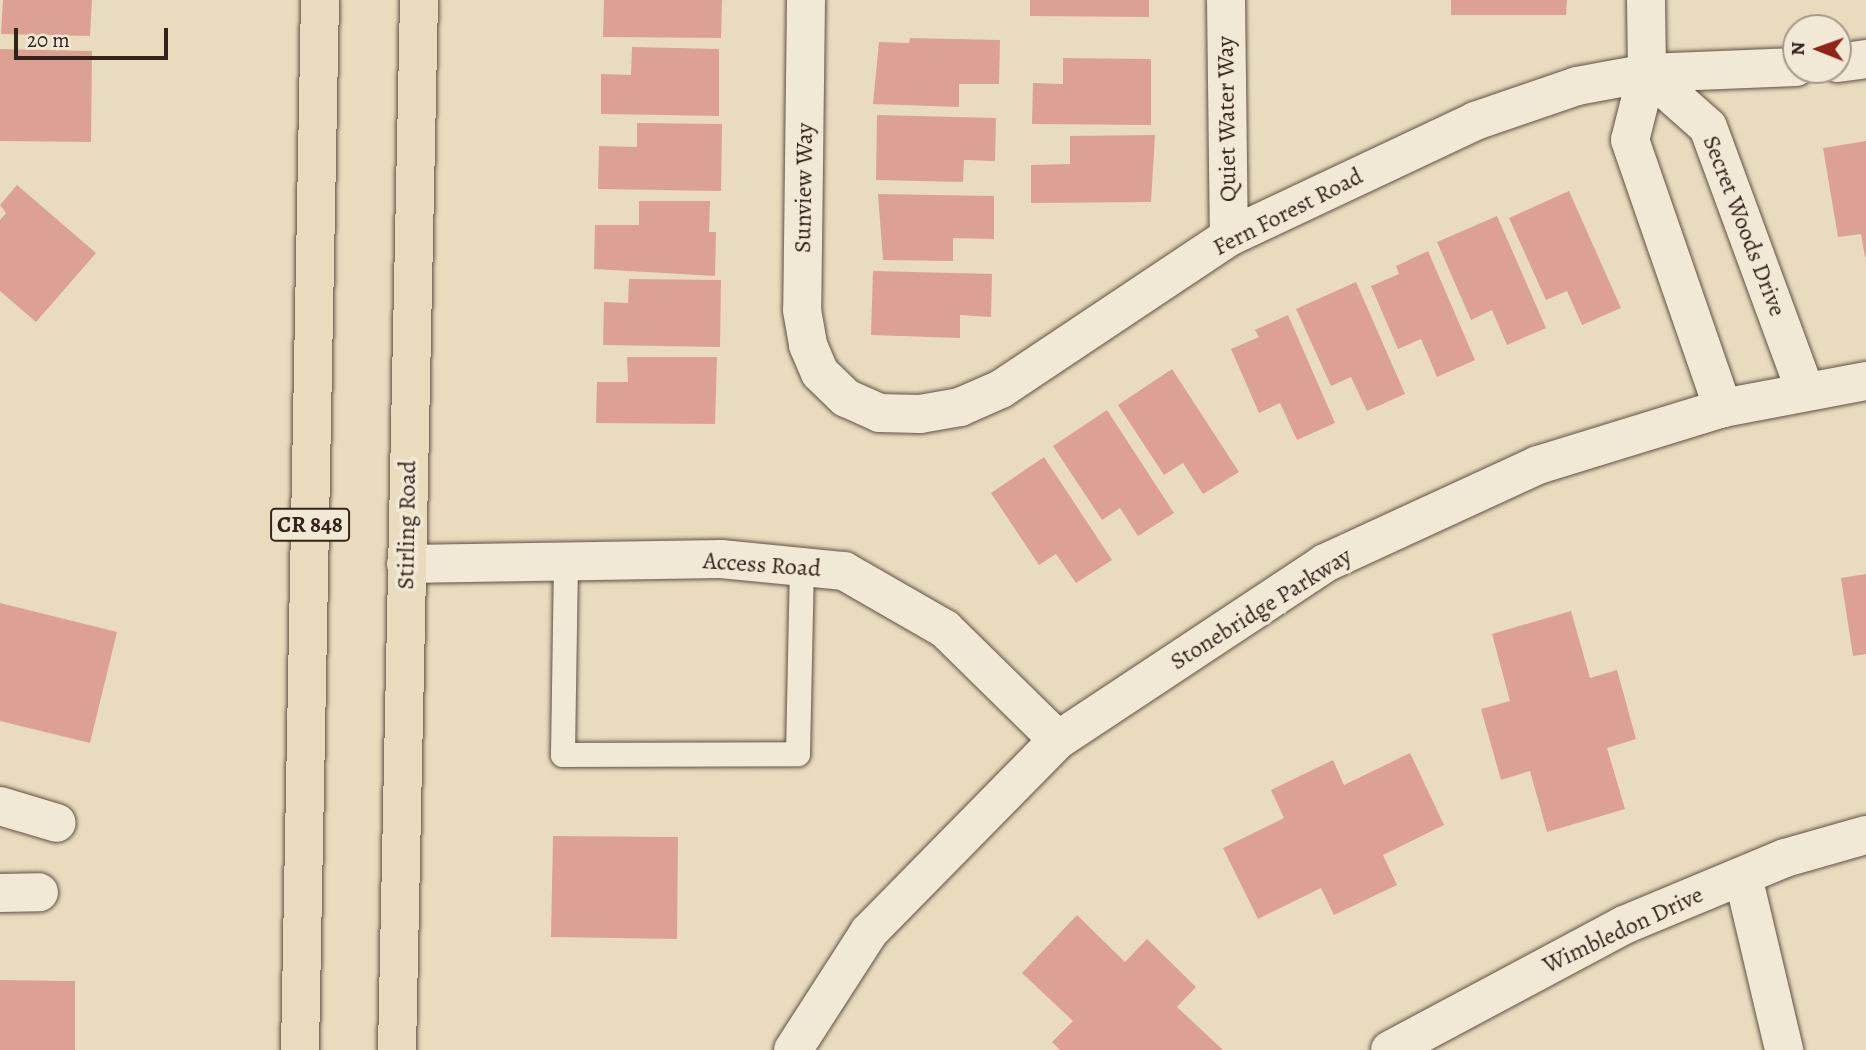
<!DOCTYPE html>
<style>
body{margin:0}
#map{position:relative;width:1866px;height:1050px;overflow:hidden;background:#e9dcbe;font-family:Alegreya,serif}
div>[style]{position:absolute}
[style*='--x']{left:calc(var(--x)*1px);top:calc(var(--y)*1px);width:calc(var(--w)*1px);rotate:calc(var(--a)*1deg)}
.building>*{inset:0;background:#dca193}
.roads{filter:drop-shadow(0 0 2px #615144) drop-shadow(0 0 2px #615144)}
.service>*{height:24px;margin:-12px;padding:0 12px;transform-origin:12px;border-radius:12px;background:#f1e8d5}
.minor>*{height:38px;margin:-19px;padding:0 19px;transform-origin:19px;border-radius:19px;background:#f1e8d5}
.primary>*{height:38px;margin:-19px;padding:0 19px;transform-origin:19px;border-radius:19px;background:#e9dcbe}
span{translate:-50% -50%;white-space:nowrap;text-align:center;line-height:1.15;-webkit-text-stroke:7px #f1e8d5;paint-order:stroke}
.shield-label span{padding:2px 5px;background:#f1e8d5;border:2px solid;border-radius:5px;-webkit-text-stroke-width:0}
.shield-label{font-size:23px;color:#34231b;font-weight:700}
.street-label{font-size:24px;color:#34231b}
.north{position:absolute;left:1782px;top:14px;width:70px;height:70px;box-sizing:border-box;background:#f1e8d5;border:2px solid #a5998b;border-radius:50%;rotate:271deg;font-size:19px;font-weight:700;line-height:28px;text-align:center;color:#34231b}
.north::after{content:'';display:block;margin:auto;width:24px;height:32px;background:#8f2418;clip-path:polygon(50% 0,100% 100%,50% 72%,0 100%)}
.scale{position:absolute;left:14px;top:28px;width:154px;height:32px;box-sizing:border-box;border:4px solid #34231b;border-top:0;padding-left:9px;font-size:21px;line-height:24px;white-space:nowrap;color:#34231b;-webkit-text-stroke:5px #f1e8d5;paint-order:stroke}
</style>
<div id="map">
<div class="building">
<div style="clip-path:polygon(3px 0,92px 0,90px 36px,1px 34px)"></div>
<div style="clip-path:polygon(604px 0,722px 0,721px 38px,603px 37px)"></div>
<div style="clip-path:polygon(1030px 0,1149px 0,1149px 17px,1030px 16px)"></div>
<div style="clip-path:polygon(1451px 0,1567px 0,1566px 15px,1451px 15px)"></div>
<div style="clip-path:polygon(910px 38px,1000px 40px,999px 84px,959px 84px,959px 107px,873px 104px,879px 42px,909px 43px)"></div>
<div style="clip-path:polygon(632px 47px,719px 49px,719px 116px,601px 114px,601px 74px,631px 75px)"></div>
<div style="clip-path:polygon(0 49px,92px 51px,91px 142px,0 141px)"></div>
<div style="clip-path:polygon(1063px 58px,1151px 59px,1151px 125px,1032px 124px,1033px 83px,1063px 84px)"></div>
<div style="clip-path:polygon(877px 115px,996px 118px,995px 161px,964px 160px,963px 182px,876px 180px)"></div>
<div style="clip-path:polygon(637px 123px,722px 124px,721px 191px,598px 189px,599px 146px,637px 147px)"></div>
<div style="clip-path:polygon(1155px 135px,1151px 202px,1031px 203px,1031px 165px,1070px 164px,1070px 136px)"></div>
<div style="clip-path:polygon(1866px 141px,1866px 256px,1865px 257px,1861px 234px,1838px 237px,1823px 148px)"></div>
<div style="clip-path:polygon(17px 185px,96px 253px,36px 322px,0 291px,0 220px,6px 213px,0 205px)"></div>
<div style="clip-path:polygon(1569px 191px,1621px 308px,1582px 325px,1567px 291px,1546px 300px,1509px 218px)"></div>
<div style="clip-path:polygon(878px 194px,994px 196px,994px 239px,953px 238px,953px 261px,883px 260px)"></div>
<div style="clip-path:polygon(639px 201px,710px 201px,709px 232px,716px 232px,715px 276px,594px 269px,595px 225px,639px 225px)"></div>
<div style="clip-path:polygon(1497px 216px,1546px 328px,1507px 345px,1492px 310px,1471px 320px,1437px 242px)"></div>
<div style="clip-path:polygon(1428px 251px,1475px 360px,1437px 377px,1421px 339px,1398px 349px,1371px 286px,1399px 274px,1396px 266px)"></div>
<div style="clip-path:polygon(873px 271px,992px 274px,991px 317px,960px 315px,960px 338px,871px 335px)"></div>
<div style="clip-path:polygon(629px 279px,721px 280px,720px 347px,603px 345px,604px 302px,628px 303px)"></div>
<div style="clip-path:polygon(1356px 282px,1405px 394px,1367px 411px,1351px 377px,1331px 386px,1296px 309px)"></div>
<div style="clip-path:polygon(1288px 315px,1335px 423px,1297px 440px,1280px 403px,1259px 413px,1231px 349px,1259px 337px,1255px 330px)"></div>
<div style="clip-path:polygon(627px 357px,717px 357px,715px 424px,596px 423px,597px 382px,628px 382px)"></div>
<div style="clip-path:polygon(1172px 369px,1239px 472px,1203px 494px,1183px 463px,1164px 475px,1118px 405px)"></div>
<div style="clip-path:polygon(1107px 410px,1174px 513px,1138px 536px,1120px 508px,1102px 520px,1053px 446px)"></div>
<div style="clip-path:polygon(1044px 457px,1112px 560px,1076px 583px,1056px 554px,1039px 565px,991px 493px)"></div>
<div style="clip-path:polygon(1866px 574px,1866px 654px,1853px 656px,1841px 578px)"></div>
<div style="clip-path:polygon(0 603px,117px 632px,90px 743px,0 721px)"></div>
<div style="clip-path:polygon(1571px 611px,1590px 678px,1617px 670px,1636px 739px,1607px 748px,1625px 809px,1547px 832px,1530px 771px,1501px 780px,1481px 709px,1510px 701px,1492px 634px)"></div>
<div style="clip-path:polygon(1410px 753px,1444px 825px,1383px 855px,1397px 885px,1334px 915px,1321px 888px,1258px 919px,1223px 848px,1284px 818px,1271px 790px,1333px 760px,1344px 785px)"></div>
<div style="clip-path:polygon(553px 836px,678px 837px,677px 939px,551px 937px)"></div>
<div style="clip-path:polygon(1077px 915px,1125px 962px,1147px 939px,1196px 987px,1177px 1007px,1223px 1050px,1060px 1050px,1052px 1042px,1073px 1021px,1022px 973px)"></div>
<div style="clip-path:polygon(0 980px,75px 981px,75px 1050px,0 1050px)"></div>
</div>
<div class="roads">
<div class="service">
<div style="--x:566;--y:562;--w:193;--a:90.9"></div>
<div style="--x:563;--y:755;--w:235;--a:-0.2"></div>
<div style="--x:798;--y:754;--w:187;--a:-88.8"></div>
</div>
<div class="minor">
<div style="--x:806;--y:0;--w:310;--a:90.7"></div>
<div style="--x:802;--y:310;--w:36;--a:80"></div>
<div style="--x:808;--y:345;--w:30;--a:67"></div>
<div style="--x:820;--y:373;--w:36;--a:44"></div>
<div style="--x:846;--y:398;--w:36;--a:24"></div>
<div style="--x:879;--y:413;--w:41;--a:1.4"></div>
<div style="--x:920;--y:414;--w:41;--a:-9.9"></div>
<div style="--x:960;--y:407;--w:45;--a:-23.7"></div>
<div style="--x:1001;--y:389;--w:274;--a:-33.7"></div>
<div style="--x:1229;--y:237;--w:272;--a:-25.2"></div>
<div style="--x:1475;--y:121;--w:108;--a:-18.9"></div>
<div style="--x:1577;--y:86;--w:71;--a:-10.5"></div>
<div style="--x:1647;--y:73;--w:149;--a:-2.3"></div>
<div style="--x:1226;--y:0;--w:237;--a:89.3"></div>
<div style="--x:1646;--y:0;--w:73;--a:89.2"></div>
<div style="--x:1647;--y:73;--w:69;--a:104.2"></div>
<div style="--x:1630;--y:140;--w:284;--a:70.9"></div>
<div style="--x:1838;--y:63;--w:28;--a:-8"></div>
<div style="--x:1647;--y:73;--w:81;--a:41.5"></div>
<div style="--x:1708;--y:127;--w:281;--a:69.8"></div>
<div style="--x:406;--y:564;--w:315;--a:-0.9"></div>
<div style="--x:721;--y:559;--w:124;--a:5.6"></div>
<div style="--x:844;--y:571;--w:116;--a:29.9"></div>
<div style="--x:945;--y:629;--w:158;--a:44.5"></div>
<div style="--x:0;--y:806;--w:59;--a:16.6"></div>
<div style="--x:1743;--y:876;--w:179;--a:76.7"></div>
<div style="--x:0;--y:893;--w:39;--a:-1"></div>
<div style="--x:793;--y:1050;--w:140;--a:-57.2"></div>
<div style="--x:869;--y:932;--w:269;--a:-45.5"></div>
<div style="--x:1058;--y:740;--w:320;--a:-33.5"></div>
<div style="--x:1325;--y:563;--w:234;--a:-24.7"></div>
<div style="--x:1538;--y:465;--w:194;--a:-17.1"></div>
<div style="--x:1723;--y:408;--w:146;--a:-10.7"></div>
<div style="--x:1390;--y:1050;--w:265;--a:-28.1"></div>
<div style="--x:1624;--y:925;--w:174;--a:-22.6"></div>
<div style="--x:1785;--y:858;--w:84;--a:-15.9"></div>
</div>
<div class="primary">
<div style="--x:300;--y:1050;--w:1050;--a:-88.91"></div>
<div style="--x:397;--y:1050;--w:1050;--a:-88.8"></div>
</div>
</div>
<div class="shield-label">
<span style="left:310px;top:525px">CR 848</span>
</div>
<div class="street-label">
<span style="left:1227px;top:119px;rotate:-91deg">Quiet Water Way</span>
<span style="left:804px;top:188px;rotate:-89deg">Sunview Way</span>
<span style="left:1288px;top:212px;rotate:-27deg">Fern Forest Road</span>
<span style="left:1744px;top:226px;rotate:69deg">Secret Woods Drive</span>
<span style="left:407px;top:525px;rotate:-89deg">Stirling Road</span>
<span style="left:762px;top:565px;rotate:4deg">Access Road</span>
<span style="left:1261px;top:609px;rotate:-32deg">Stonebridge Parkway</span>
<span style="left:1623px;top:930px;rotate:-25deg">Wimbledon Drive</span>
</div>
<div class="north">N</div>
<div class="scale">20 m</div>
</div>
